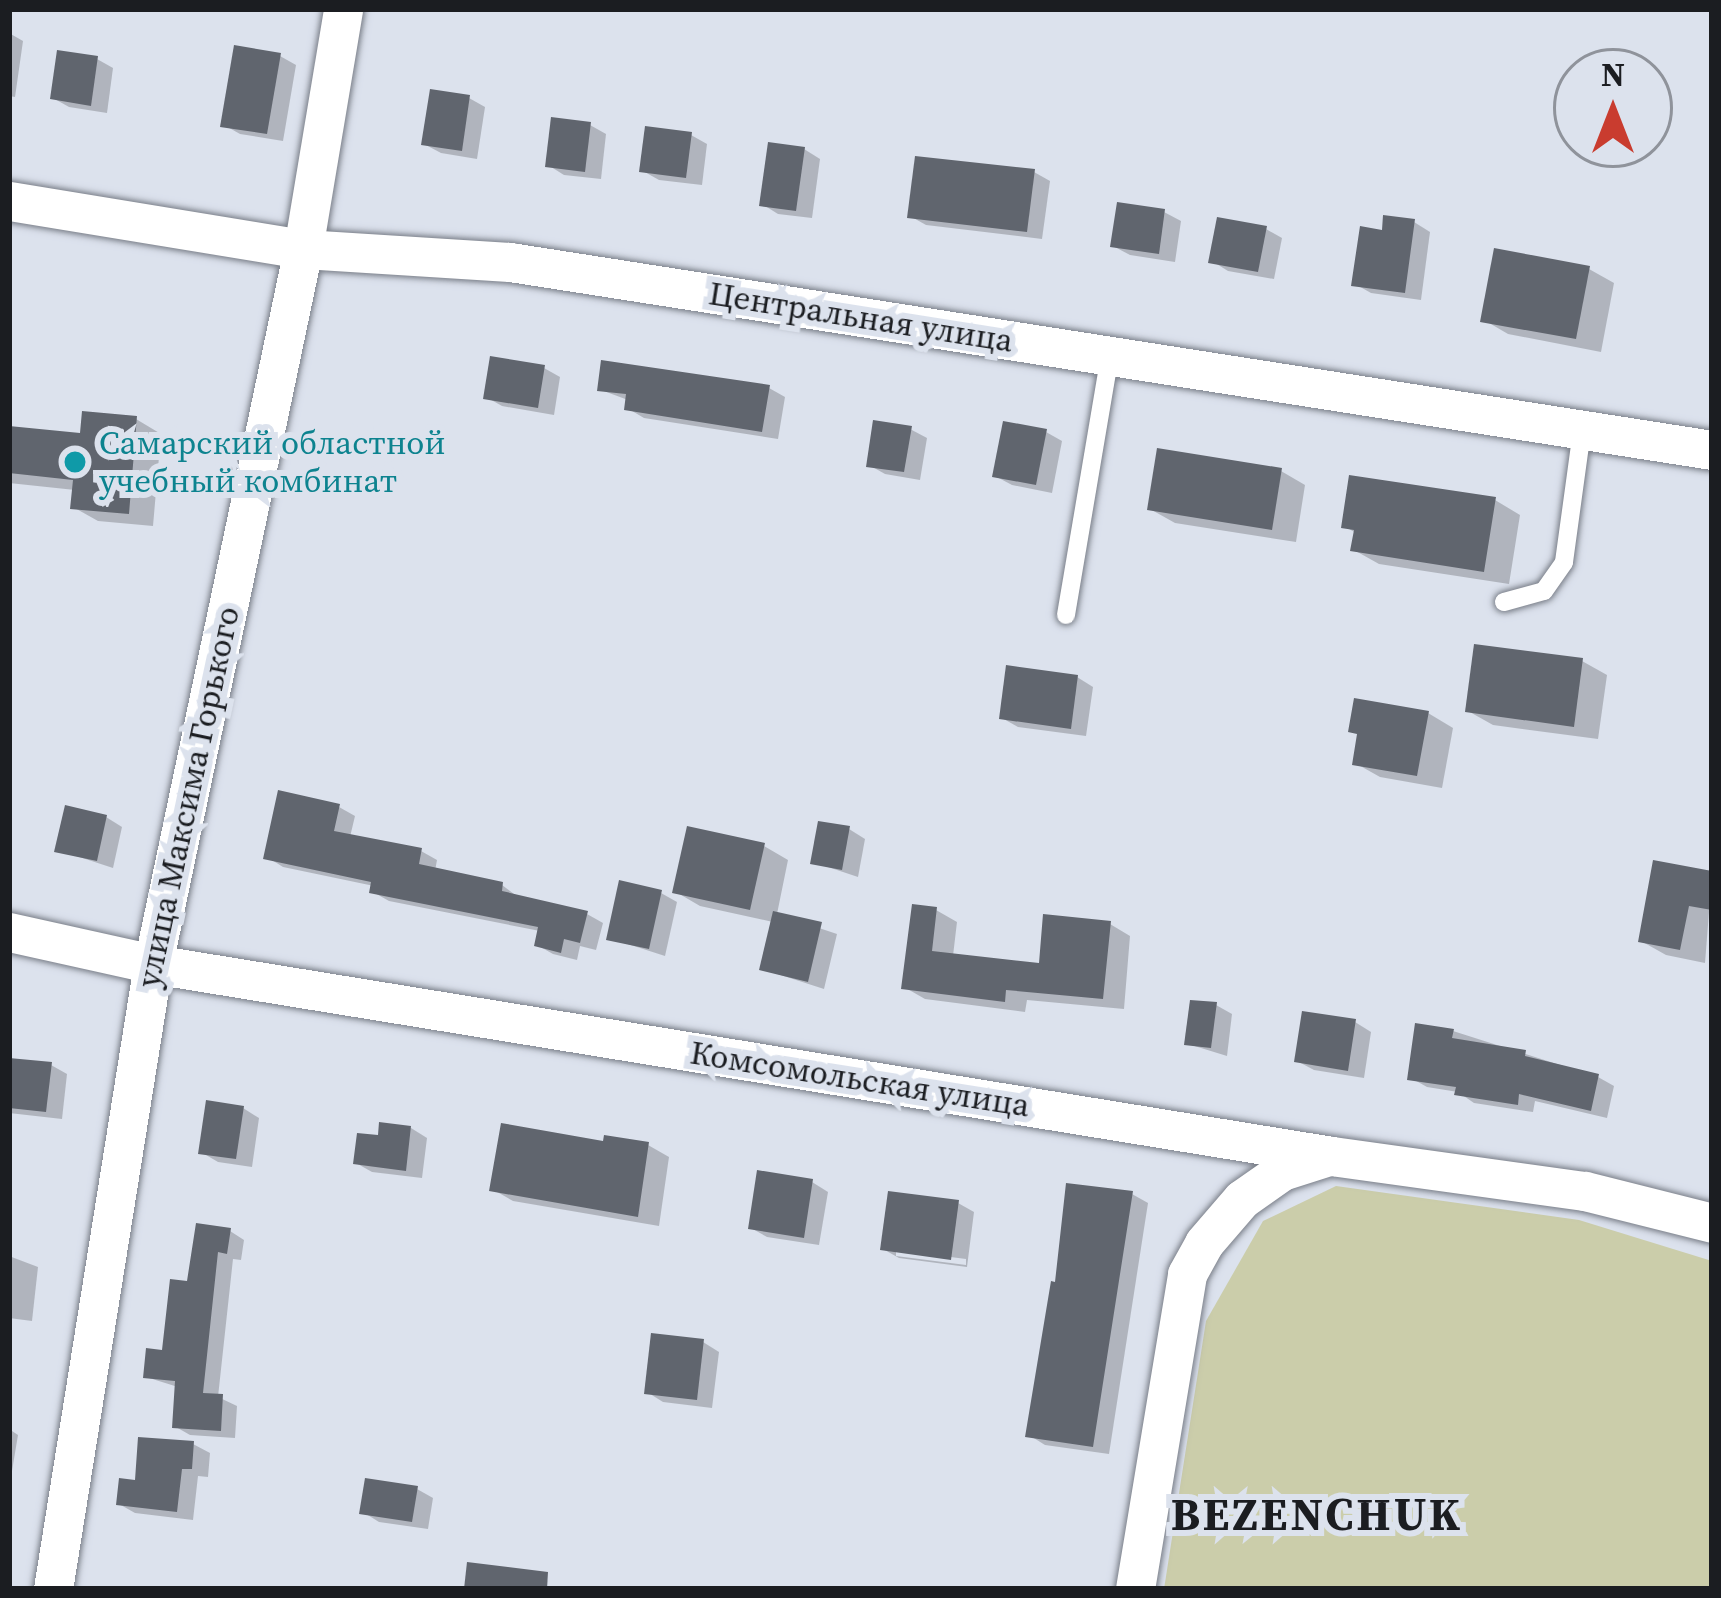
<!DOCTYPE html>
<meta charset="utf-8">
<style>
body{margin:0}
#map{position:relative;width:1721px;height:1598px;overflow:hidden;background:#dce2ed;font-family:"Source Serif 4",serif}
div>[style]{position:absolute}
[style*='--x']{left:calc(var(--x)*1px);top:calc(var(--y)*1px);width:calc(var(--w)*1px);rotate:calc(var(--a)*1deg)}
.green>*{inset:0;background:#cbcdaa}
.shadow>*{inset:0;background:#0003}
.building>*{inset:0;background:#60656e}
.roads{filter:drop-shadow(0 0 3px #797e88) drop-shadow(0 0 3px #797e88)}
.lane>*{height:18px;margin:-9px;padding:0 9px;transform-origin:9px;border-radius:9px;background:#fff}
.street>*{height:39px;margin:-19.5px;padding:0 19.5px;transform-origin:19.5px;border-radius:19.5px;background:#fff}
.dots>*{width:33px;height:33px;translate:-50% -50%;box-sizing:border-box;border:6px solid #dce2ed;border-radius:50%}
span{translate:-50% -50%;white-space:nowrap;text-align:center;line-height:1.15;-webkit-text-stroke:12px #dce2ed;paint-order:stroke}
.street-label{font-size:33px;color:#1b1d21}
.culture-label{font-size:33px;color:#0d838f}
.left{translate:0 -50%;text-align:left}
.district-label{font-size:45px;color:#1b1d21;font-weight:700;letter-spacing:3px}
.frame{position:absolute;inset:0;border:12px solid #1b1d21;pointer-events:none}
.north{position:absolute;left:1553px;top:48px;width:120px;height:120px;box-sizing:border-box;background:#dce2ed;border:3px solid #8f939b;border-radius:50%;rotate:0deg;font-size:33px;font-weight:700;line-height:48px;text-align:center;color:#1b1d21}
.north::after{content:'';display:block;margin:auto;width:42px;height:54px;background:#c93c2f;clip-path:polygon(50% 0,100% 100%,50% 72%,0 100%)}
</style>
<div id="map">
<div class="green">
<div style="clip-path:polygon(1336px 1186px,1579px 1220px,1712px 1261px,1712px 1589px,1164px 1589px,1206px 1321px,1263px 1221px)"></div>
</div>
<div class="shadow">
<div style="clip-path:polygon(9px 33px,23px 41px,15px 97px,9px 96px)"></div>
<div style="clip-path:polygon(280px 56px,296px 65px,283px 141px,240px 134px,224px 125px)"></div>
<div style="clip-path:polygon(97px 59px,113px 68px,107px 113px,69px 107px,53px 98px)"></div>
<div style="clip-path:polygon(469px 98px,485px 107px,477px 159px,441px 153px,424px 144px)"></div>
<div style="clip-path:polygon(590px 125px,606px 134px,601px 179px,564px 175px,548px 165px)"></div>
<div style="clip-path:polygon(691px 135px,707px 144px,702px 185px,659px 180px,643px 171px)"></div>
<div style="clip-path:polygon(804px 149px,820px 159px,812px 218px,778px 214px,762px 204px)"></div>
<div style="clip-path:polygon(1034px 172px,1050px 181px,1042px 239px,926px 225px,910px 216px)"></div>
<div style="clip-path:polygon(1164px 212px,1181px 221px,1175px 262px,1130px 255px,1113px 246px)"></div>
<div style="clip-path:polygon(1414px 222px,1430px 232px,1421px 300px,1371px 293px,1355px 284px)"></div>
<div style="clip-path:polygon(1266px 229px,1282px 238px,1274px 279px,1228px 271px,1212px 261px)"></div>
<div style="clip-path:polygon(1589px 269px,1614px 283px,1601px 352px,1508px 334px,1484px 320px)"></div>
<div style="clip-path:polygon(544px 368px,560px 377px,554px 415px,502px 406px,486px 397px)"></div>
<div style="clip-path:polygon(769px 388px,785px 397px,778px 439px,644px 418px,627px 408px,628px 400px,601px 390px)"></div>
<div style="clip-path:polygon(136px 419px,161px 434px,153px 526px,98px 521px,73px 507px,75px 490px,9px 483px,9px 429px,83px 436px)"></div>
<div style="clip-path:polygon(910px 429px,927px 438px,920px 480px,885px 474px,869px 465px)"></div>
<div style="clip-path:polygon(1046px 432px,1062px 441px,1052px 493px,1012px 485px,995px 476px)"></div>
<div style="clip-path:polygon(1281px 471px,1305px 485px,1296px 542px,1175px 523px,1150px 509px)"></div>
<div style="clip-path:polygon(1495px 500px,1520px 515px,1509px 584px,1379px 564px,1354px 550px,1356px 533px,1344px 526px)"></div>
<div style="clip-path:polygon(1582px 661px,1607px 675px,1598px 739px,1493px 725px,1468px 711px)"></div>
<div style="clip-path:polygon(1077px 677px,1093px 687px,1086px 736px,1018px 727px,1002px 718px)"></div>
<div style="clip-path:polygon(1428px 713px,1453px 728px,1442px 788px,1380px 777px,1355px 763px)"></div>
<div style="clip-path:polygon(339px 807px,355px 816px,350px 837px,421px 851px,437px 860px,435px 871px,502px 885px,518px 897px,587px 914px,603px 923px,596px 950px,580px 946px,577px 960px,553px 954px,537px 945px,540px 931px,389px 901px,373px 892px,374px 886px,283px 867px,267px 857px)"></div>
<div style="clip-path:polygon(106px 817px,122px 827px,113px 868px,58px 850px)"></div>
<div style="clip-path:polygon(849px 829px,865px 839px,858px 877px,813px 862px)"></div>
<div style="clip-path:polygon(764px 846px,788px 860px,777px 914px,837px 934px,824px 989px,762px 969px,773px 922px,700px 906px,676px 892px)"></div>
<div style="clip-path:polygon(1712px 874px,1705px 963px,1666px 955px,1641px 941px)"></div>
<div style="clip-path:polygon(661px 893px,677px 902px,665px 956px,609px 938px)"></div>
<div style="clip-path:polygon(936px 910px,957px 922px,953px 956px,1041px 966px,1110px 924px,1130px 936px,1124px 1009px,1027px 1000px,1025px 1012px,925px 999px,904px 987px)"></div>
<div style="clip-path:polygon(1216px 1005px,1232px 1014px,1227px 1056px,1188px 1044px)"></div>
<div style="clip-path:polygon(1355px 1022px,1371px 1032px,1364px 1078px,1314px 1070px,1297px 1061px)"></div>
<div style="clip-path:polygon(1453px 1031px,1598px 1077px,1614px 1086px,1607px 1118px,1535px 1101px,1533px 1112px,1474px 1103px,1458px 1092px,1427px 1087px,1411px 1078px)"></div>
<div style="clip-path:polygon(9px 1061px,51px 1065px,67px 1074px,62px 1119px,9px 1113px)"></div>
<div style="clip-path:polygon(243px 1108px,259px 1118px,252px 1167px,218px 1162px,201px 1152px)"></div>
<div style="clip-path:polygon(411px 1128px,427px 1138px,422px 1178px,372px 1172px,356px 1163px,380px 1138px)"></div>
<div style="clip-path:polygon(606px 1145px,648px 1145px,669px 1157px,659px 1226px,513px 1201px,492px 1189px)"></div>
<div style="clip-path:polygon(812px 1182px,828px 1192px,819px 1245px,767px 1237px,751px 1228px)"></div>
<div style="clip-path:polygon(1132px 1194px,1148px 1203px,1109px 1454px,1045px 1445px,1029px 1435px)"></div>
<div style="clip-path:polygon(evenodd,958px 1203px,974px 1212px,967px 1267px,899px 1258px,883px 1249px,958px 1203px,896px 1250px,966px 1259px,966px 1265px,896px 1256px,896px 1250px)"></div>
<div style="clip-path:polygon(230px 1231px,244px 1240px,241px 1260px,233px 1259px,218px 1397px,237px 1406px,235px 1438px,190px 1435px,176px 1427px,178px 1387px,146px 1377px,164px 1353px,190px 1284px)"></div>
<div style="clip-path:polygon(9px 1256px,38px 1267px,32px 1321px,9px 1318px)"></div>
<div style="clip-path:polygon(703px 1342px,719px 1352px,712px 1408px,663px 1402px,647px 1392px)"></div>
<div style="clip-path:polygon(9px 1429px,18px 1435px,10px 1483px,9px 1483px)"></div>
<div style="clip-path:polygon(193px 1444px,210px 1453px,208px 1477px,198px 1476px,193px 1520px,135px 1513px,119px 1504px)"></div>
<div style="clip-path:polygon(417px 1489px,433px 1498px,428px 1529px,379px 1522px,363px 1512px)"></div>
</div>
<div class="building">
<div style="clip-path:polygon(234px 45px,281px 53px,267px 134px,220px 127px)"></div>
<div style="clip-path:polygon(57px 50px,98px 56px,91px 106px,50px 99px)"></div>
<div style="clip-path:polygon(430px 89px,470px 95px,462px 151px,421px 145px)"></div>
<div style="clip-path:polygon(551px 117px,591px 122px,585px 172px,545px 167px)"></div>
<div style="clip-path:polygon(645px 126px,692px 132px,686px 178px,639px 172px)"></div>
<div style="clip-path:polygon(768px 142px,805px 147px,796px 211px,759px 206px)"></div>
<div style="clip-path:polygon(915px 156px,1035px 169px,1027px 232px,907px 218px)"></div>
<div style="clip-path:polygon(1117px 202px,1165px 209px,1159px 254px,1110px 247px)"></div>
<div style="clip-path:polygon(1383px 215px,1415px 219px,1405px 293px,1351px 286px,1360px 226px,1382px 230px)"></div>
<div style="clip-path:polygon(1217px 217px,1267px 226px,1258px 272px,1208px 263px)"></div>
<div style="clip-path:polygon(1494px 248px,1590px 266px,1576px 339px,1480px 322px)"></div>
<div style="clip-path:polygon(490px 356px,545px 365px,538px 408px,483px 399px)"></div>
<div style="clip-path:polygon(601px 360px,770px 385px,762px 432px,624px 410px,626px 394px,597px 391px)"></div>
<div style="clip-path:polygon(82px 411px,137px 416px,129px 514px,70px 509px,73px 480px,9px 473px,9px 426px,80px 433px)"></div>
<div style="clip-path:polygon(873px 420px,912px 426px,904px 472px,866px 467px)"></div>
<div style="clip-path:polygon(1003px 421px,1047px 429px,1036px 485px,992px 477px)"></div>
<div style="clip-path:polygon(1157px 448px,1282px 468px,1272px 530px,1147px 510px)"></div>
<div style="clip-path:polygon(1349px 475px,1496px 497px,1484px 572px,1350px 551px,1354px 530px,1341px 528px)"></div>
<div style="clip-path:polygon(1474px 644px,1583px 658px,1574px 727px,1465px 712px)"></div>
<div style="clip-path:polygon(1006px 665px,1078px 675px,1071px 729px,999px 719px)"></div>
<div style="clip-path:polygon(1354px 698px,1429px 711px,1417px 776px,1352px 765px,1357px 734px,1348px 732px)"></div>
<div style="clip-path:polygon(278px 790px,340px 804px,334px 831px,422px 848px,419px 864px,503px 882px,502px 891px,588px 911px,580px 943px,564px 939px,561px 953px,534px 946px,538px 927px,369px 893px,371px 882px,263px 859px)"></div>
<div style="clip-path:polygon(65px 805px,107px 815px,97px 861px,54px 852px)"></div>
<div style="clip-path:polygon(818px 821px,850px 826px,842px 870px,810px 864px)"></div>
<div style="clip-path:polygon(687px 826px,765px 843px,750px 910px,672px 893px)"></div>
<div style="clip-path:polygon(1653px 860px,1712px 871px,1712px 910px,1689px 906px,1680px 950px,1638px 942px)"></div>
<div style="clip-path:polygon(619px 880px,662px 890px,649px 949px,606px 940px)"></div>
<div style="clip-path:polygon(912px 904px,937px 907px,932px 951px,1039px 963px,1043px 914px,1111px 921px,1103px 999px,1006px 990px,1005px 1002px,901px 989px)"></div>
<div style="clip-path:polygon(773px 911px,822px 922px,808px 982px,759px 970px)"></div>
<div style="clip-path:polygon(1190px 1000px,1217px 1002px,1211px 1048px,1184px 1045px)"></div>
<div style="clip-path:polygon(1302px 1011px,1356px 1019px,1348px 1071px,1294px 1062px)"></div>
<div style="clip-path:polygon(1415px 1023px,1454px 1029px,1452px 1038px,1526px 1050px,1525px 1056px,1599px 1074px,1591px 1111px,1519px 1094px,1518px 1105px,1454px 1095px,1456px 1087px,1407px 1080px)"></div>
<div style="clip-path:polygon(9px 1058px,52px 1062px,46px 1112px,9px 1108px)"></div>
<div style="clip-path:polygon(206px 1100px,244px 1106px,236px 1159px,198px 1154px)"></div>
<div style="clip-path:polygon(379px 1122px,411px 1126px,406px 1171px,353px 1164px,357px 1133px,378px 1135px)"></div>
<div style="clip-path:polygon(501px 1123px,603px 1141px,604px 1135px,649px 1142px,638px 1217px,489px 1191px)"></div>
<div style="clip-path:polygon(757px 1170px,813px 1179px,804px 1238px,748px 1229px)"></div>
<div style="clip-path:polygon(1066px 1183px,1133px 1191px,1093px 1447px,1025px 1437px,1051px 1281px,1055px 1282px)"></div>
<div style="clip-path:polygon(888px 1191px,959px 1200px,951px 1260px,880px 1250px)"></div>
<div style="clip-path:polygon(196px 1223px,231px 1228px,227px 1254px,218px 1252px,203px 1393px,223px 1394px,221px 1431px,172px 1428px,175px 1381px,143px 1378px,146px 1348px,162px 1350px,170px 1279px,187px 1281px)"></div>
<div style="clip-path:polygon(651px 1333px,704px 1339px,697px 1400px,644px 1394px)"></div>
<div style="clip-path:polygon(138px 1437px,194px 1441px,192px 1469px,182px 1469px,177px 1512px,116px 1505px,119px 1478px,135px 1480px)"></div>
<div style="clip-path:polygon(365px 1478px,418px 1486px,412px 1522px,359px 1514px)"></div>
<div style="clip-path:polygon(467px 1562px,548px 1572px,547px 1589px,464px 1589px)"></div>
</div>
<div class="roads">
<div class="lane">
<div style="--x:1504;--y:602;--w:41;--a:-15.4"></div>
<div style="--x:1544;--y:591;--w:35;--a:-55"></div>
<div style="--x:1564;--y:562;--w:133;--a:-82.2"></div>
<div style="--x:1066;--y:615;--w:263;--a:-80.4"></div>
</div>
<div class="street">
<div style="--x:9;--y:201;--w:298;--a:9.3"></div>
<div style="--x:303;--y:249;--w:207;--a:3.6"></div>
<div style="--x:510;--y:262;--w:1217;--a:8.89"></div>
<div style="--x:9;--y:932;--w:148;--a:12.5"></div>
<div style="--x:153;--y:964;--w:1195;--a:9.25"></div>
<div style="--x:1332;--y:1156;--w:255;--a:7.9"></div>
<div style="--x:1585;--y:1191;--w:131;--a:14.1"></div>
<div style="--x:53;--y:1589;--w:633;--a:-80.91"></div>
<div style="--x:153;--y:964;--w:731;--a:-78.15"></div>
<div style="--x:303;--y:249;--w:243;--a:-80.5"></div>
<div style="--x:1135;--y:1589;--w:319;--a:-80.6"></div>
<div style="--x:1187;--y:1274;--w:35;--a:-61"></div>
<div style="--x:1204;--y:1243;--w:58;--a:-49.2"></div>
<div style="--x:1242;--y:1199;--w:49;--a:-35"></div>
<div style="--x:1282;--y:1171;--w:46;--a:-17.7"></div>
</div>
</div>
<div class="dots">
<div style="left:75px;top:462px;background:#0f9aa8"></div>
</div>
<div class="street-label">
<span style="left:861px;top:317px;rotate:9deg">Центральная улица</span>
<span style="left:188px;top:797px;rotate:-78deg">улица Максима Горького</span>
<span style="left:860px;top:1079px;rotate:9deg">Комсомольская улица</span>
</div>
<div class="culture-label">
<span class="left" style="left:99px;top:462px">Самарский областной<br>учебный комбинат</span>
</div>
<div class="district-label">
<span style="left:1317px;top:1515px">BEZENCHUK</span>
</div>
<div class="frame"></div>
<div class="north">N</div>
</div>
